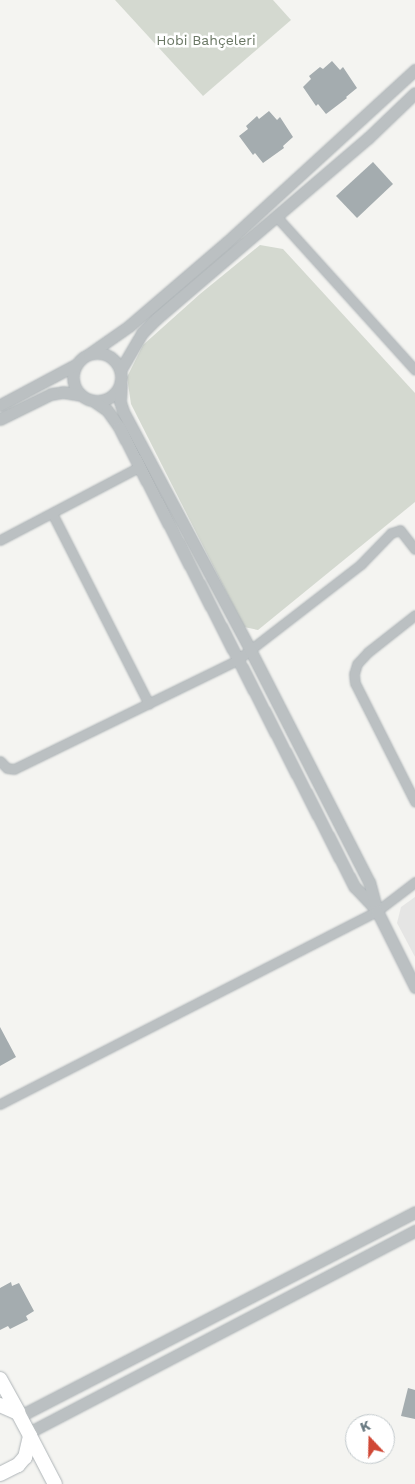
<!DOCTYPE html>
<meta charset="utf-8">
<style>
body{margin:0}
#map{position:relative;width:415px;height:1484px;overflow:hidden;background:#f4f4f1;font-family:"Work Sans",sans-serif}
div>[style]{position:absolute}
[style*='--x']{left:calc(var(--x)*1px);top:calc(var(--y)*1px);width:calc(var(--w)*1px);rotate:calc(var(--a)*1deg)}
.built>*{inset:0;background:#e5e5e4}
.green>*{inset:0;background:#d4d9d0}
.building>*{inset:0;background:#a4acaf}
.roads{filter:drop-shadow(0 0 1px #aeb4b7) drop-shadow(0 0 1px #aeb4b7)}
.minor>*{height:9px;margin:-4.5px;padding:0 4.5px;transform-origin:4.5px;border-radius:4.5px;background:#bbc0c2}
.tertiary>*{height:11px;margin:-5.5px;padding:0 5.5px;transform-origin:5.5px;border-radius:5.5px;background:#bbc0c2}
.tertiary>.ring{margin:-5.5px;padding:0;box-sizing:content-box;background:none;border:11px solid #bbc0c2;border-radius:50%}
.secondary>*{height:14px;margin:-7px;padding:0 7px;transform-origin:7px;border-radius:7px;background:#fff}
span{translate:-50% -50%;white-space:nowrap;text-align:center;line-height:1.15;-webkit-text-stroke:5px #fff;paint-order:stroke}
.park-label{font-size:14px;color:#6a7764}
.north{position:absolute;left:345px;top:1414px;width:50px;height:50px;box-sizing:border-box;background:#fff;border:1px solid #c2c9cc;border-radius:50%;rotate:339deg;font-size:14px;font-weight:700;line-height:20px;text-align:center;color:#66777f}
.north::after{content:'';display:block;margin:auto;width:18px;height:22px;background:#d04735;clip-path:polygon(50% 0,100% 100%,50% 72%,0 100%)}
</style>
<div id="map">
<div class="built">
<div style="clip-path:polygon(415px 897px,415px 957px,397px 923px,401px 907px)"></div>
</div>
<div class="green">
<div style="clip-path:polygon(115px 0,273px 0,291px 20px,203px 96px)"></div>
<div style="clip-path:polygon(260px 245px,283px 249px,415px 393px,415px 502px,258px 630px,244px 627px,131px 404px,127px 377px,143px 345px,200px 294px)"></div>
</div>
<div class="building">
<div style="clip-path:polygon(332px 61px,340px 70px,343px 67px,357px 88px,346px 97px,347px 98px,326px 114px,318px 104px,316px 106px,303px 87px,311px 79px,309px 76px,320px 67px,323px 69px)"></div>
<div style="clip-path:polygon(269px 111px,277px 120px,280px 117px,293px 137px,283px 146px,284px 148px,263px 163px,255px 153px,253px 155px,239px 136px,248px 129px,246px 126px,257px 116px,259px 119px)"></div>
<div style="clip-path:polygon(373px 162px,393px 184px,357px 218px,336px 196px)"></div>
<div style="clip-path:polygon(0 1027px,16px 1057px,0 1066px)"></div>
<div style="clip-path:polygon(11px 1282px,12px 1286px,19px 1283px,34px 1311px,26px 1316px,28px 1320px,10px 1329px,8px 1326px,0 1330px,0 1288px)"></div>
<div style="clip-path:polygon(408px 1388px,415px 1390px,415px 1419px,401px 1416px)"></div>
</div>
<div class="roads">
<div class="minor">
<div style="--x:276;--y:216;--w:207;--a:47.9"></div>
<div style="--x:52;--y:513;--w:214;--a:63.1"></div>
<div style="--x:0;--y:540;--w:157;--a:-27.7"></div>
<div style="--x:415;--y:615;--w:60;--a:141.8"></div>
<div style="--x:368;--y:652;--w:16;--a:133"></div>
<div style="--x:357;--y:664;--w:10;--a:107"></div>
<div style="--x:354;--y:674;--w:9;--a:84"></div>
<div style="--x:355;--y:683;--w:133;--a:63.2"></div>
<div style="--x:0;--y:761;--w:10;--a:45"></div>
<div style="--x:7;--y:768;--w:7;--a:8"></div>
<div style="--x:14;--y:769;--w:248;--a:-26"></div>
<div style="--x:237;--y:660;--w:157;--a:-37.7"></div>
<div style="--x:361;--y:564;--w:43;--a:-45.9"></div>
<div style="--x:391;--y:533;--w:9;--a:-18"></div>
<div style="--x:400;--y:530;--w:24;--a:52"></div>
<div style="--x:0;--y:1104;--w:424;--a:-27.1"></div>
<div style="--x:377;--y:911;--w:48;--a:-37.3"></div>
</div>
<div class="tertiary">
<div class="ring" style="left:73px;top:353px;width:37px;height:37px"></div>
<div style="--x:89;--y:354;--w:49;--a:-35"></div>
<div style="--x:129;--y:326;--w:129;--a:-40.6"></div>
<div style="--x:227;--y:242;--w:255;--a:-42.5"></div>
<div style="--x:121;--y:369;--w:42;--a:-59.7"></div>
<div style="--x:142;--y:333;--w:20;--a:-45"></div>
<div style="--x:156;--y:319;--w:279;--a:-40.5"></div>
<div style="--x:368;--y:138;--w:65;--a:-43.8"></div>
<div style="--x:95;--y:402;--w:14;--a:34"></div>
<div style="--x:107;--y:410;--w:21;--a:55"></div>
<div style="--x:119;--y:427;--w:516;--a:62.89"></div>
<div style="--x:354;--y:886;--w:34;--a:47"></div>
<div style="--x:377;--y:911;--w:30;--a:-105"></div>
<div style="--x:369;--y:882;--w:259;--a:-117.1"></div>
<div style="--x:251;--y:651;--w:272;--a:-118.1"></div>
<div style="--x:123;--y:411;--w:9;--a:-108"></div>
<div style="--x:120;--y:402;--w:17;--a:-87"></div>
<div style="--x:0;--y:405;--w:87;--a:-28"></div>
<div style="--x:0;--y:419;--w:57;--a:-26.1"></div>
<div style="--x:51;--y:394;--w:12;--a:-9"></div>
<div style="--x:63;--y:392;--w:17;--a:10"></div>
<div style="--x:377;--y:911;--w:85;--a:63.4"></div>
<div style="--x:20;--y:1416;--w:445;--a:-27.3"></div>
<div style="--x:28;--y:1433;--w:437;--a:-27.6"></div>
</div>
<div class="secondary">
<div style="--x:0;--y:1379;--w:38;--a:61"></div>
<div style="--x:0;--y:1405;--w:20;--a:24"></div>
<div style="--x:18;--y:1413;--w:26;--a:62"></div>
<div style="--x:30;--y:1436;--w:22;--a:103"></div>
<div style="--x:25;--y:1457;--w:11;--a:131"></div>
<div style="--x:18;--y:1465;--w:20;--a:153"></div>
<div style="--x:30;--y:1436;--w:54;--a:62.5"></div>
</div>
</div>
<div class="park-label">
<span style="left:206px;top:40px">Hobi Bahçeleri</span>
</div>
<div class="north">K</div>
</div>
